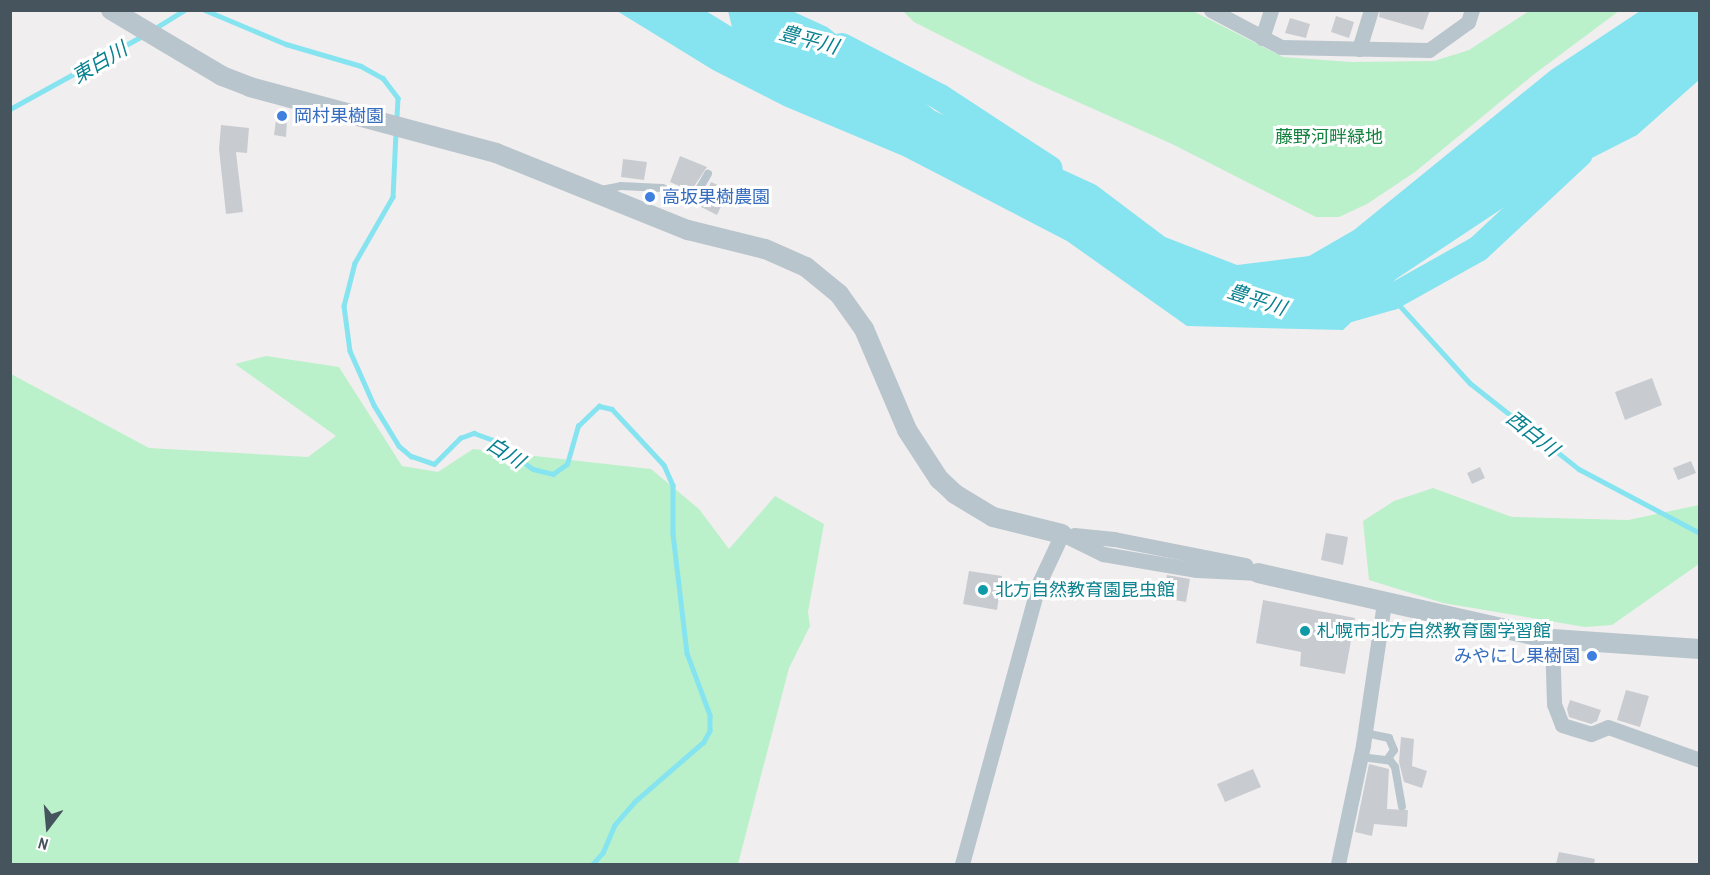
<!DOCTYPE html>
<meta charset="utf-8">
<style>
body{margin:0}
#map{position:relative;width:1710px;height:875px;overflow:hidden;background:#f1eeef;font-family:"Archivo Narrow","Noto Sans JP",sans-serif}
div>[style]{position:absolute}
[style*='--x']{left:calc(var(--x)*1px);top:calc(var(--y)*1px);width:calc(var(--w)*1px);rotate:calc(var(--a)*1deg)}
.green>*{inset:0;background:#bbf1ca}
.water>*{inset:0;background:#86e4f0}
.stream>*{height:4.5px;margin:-2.25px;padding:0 2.25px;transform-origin:2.25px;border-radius:2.25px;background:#86e4f0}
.river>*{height:26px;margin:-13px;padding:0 13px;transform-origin:13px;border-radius:13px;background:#86e4f0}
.building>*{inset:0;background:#c8ccd1}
.service>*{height:8px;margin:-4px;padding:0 4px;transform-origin:4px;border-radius:4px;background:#b9c5cc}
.minor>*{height:15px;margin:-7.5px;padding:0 7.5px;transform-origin:7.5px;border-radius:7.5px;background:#b9c5cc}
.tertiary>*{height:20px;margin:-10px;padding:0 10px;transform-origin:10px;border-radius:10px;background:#b9c5cc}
.dots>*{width:16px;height:16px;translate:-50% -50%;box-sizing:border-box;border:3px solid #fff;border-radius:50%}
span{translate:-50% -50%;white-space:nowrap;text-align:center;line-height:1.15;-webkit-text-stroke:6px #fff;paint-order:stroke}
.shop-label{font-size:18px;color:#366cbe}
.left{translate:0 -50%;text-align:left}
.right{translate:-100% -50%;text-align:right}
.park-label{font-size:18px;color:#13823f}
.culture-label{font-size:18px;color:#0d838f}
.water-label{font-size:20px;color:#088190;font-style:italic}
.frame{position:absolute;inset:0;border:12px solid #46545d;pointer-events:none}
.north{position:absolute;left:18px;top:797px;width:60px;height:60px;-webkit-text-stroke:4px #fff;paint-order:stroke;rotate:196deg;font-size:16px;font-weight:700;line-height:24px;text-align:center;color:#46545d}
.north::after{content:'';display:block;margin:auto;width:21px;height:27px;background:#46545d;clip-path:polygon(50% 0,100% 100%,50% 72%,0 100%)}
</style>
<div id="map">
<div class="green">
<div style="clip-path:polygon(903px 11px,1193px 11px,1283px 57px,1351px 62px,1434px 61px,1469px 50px,1529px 11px,1619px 11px,1533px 75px,1415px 172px,1367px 204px,1339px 217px,1316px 217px,1172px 144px,1033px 82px,914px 22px)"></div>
<div style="clip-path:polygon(266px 356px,339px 367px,402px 466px,438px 472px,473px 449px,651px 469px,699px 509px,729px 549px,775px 496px,824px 524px,808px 612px,810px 626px,789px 668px,738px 864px,11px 864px,11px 374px,149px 448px,308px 457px,336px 436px,235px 364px)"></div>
<div style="clip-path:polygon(1433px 488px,1512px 517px,1628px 520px,1699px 505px,1699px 564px,1612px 625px,1585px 627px,1443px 603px,1369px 580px,1363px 521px,1394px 501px)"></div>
</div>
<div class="water">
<div style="clip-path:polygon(617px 11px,706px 11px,732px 27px,728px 11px,792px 11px,827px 27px,935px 111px,1096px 185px,1165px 237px,1237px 265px,1309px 256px,1354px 230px,1551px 70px,1640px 11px,1699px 11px,1699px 80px,1637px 135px,1533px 188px,1396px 279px,1343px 330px,1187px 326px,1067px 241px,903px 156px,784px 106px,713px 70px)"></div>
</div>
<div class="stream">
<div style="--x:205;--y:10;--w:88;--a:22.8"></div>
<div style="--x:286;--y:44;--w:78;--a:16.3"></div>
<div style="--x:361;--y:66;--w:25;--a:29"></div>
<div style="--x:383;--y:78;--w:25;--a:53"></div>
<div style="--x:398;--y:98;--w:22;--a:93"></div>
<div style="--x:154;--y:29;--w:36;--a:-32"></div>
<div style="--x:10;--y:109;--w:151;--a:-28.9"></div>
<div style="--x:396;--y:132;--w:65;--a:92.6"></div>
<div style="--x:393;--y:197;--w:76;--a:119.9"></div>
<div style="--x:355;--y:263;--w:44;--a:104.3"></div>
<div style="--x:344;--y:306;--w:45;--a:82.4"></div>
<div style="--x:350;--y:351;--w:59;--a:66"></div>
<div style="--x:374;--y:405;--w:48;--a:58.6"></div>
<div style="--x:399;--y:446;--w:16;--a:40"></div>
<div style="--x:411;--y:456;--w:24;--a:19"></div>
<div style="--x:434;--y:464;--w:37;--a:-45"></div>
<div style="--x:460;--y:438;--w:15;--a:-20"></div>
<div style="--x:474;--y:433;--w:20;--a:20"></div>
<div style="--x:493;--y:440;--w:49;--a:35.9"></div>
<div style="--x:533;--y:469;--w:21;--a:14"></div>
<div style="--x:553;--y:474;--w:17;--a:-36"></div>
<div style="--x:567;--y:464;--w:40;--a:-74"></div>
<div style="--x:578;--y:426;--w:29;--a:-44"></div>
<div style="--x:599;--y:406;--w:13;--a:13"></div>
<div style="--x:612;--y:409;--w:76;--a:47.1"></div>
<div style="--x:664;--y:465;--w:22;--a:66"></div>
<div style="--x:673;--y:485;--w:49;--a:90"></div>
<div style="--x:673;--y:534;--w:120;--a:83.3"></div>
<div style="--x:687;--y:653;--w:66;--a:69.6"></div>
<div style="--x:710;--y:715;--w:16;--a:90"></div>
<div style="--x:710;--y:731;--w:13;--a:119"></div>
<div style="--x:704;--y:742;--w:91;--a:139"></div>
<div style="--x:635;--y:802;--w:30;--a:131"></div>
<div style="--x:615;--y:825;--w:30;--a:113"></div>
<div style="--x:603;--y:853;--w:15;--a:132"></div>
<div style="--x:1392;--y:297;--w:116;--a:47.8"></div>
<div style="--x:1470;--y:383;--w:139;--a:38.3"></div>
<div style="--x:1579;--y:469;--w:137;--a:27.9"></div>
</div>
<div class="river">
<div style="--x:842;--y:46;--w:110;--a:27.5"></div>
<div style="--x:940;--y:97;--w:131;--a:33.2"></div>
<div style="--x:1336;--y:313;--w:58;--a:-15.9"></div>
<div style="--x:1392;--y:297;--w:98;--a:-29.2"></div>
<div style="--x:1478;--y:249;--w:139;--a:-43"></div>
</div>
<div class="building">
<div style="clip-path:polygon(1380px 10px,1430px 10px,1423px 30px,1379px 17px)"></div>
<div style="clip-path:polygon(1336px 16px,1354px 22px,1349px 38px,1331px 32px)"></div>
<div style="clip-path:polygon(1290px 18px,1310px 24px,1306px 38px,1285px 33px)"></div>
<div style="clip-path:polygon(276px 120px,287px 121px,286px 137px,274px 135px)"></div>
<div style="clip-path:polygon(221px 125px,249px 128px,247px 153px,236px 152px,243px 212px,226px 214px,219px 149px)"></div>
<div style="clip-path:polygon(680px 156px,707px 167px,691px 191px,670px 182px)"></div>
<div style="clip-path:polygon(623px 159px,647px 162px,644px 180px,621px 177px)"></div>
<div style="clip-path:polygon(711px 182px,729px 190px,717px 215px,701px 207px)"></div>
<div style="clip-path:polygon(1652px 378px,1662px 405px,1625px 420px,1615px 392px)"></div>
<div style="clip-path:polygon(1691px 461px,1696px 473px,1678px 480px,1673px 468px)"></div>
<div style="clip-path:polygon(1480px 467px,1485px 478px,1472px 484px,1467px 473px)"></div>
<div style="clip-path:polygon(1326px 533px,1348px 537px,1343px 565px,1321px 560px)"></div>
<div style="clip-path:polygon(969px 571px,1002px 576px,997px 610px,963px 604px)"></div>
<div style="clip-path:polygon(1167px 575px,1190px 579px,1186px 602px,1163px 598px)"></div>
<div style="clip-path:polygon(1263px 600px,1355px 618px,1345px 674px,1300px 666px,1301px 652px,1256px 643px)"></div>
<div style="clip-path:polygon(1626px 690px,1649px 696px,1640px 727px,1617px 720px)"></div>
<div style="clip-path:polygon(1570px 700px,1601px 710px,1597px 721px,1591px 724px,1569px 717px,1567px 709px)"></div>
<div style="clip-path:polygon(1401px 737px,1414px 739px,1412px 766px,1427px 771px,1422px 788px,1404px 782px,1399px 762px)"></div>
<div style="clip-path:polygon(1369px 764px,1389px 769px,1387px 809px,1408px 810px,1407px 827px,1374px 824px,1372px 836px,1355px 832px)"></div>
<div style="clip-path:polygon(1253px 769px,1261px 787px,1225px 802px,1217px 784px)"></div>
<div style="clip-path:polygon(1559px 852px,1595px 859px,1594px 864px,1556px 864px)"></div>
</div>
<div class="service">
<div style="--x:601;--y:190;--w:20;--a:-11"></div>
<div style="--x:621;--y:186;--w:41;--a:2.8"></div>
<div style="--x:662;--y:188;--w:34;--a:17"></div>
<div style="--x:694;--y:198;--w:28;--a:-60"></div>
<div style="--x:1361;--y:757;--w:26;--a:7"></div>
<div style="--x:1387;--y:760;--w:12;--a:-55"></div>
<div style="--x:1394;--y:750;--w:13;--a:-113"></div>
<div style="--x:1389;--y:738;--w:25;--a:-168"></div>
<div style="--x:1389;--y:759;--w:10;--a:53"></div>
<div style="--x:1395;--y:767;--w:40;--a:80"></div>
</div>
<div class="minor">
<div style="--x:1211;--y:10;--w:79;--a:27.9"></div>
<div style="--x:1281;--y:47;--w:148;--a:1.2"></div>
<div style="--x:1429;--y:50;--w:48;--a:-35.7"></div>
<div style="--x:1468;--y:22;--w:13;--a:-72"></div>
<div style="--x:1262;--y:38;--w:29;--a:-72"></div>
<div style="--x:1359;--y:49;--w:41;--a:-72.9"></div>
<div style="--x:1062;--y:534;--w:46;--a:26"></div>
<div style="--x:1103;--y:554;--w:95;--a:9.7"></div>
<div style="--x:1197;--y:570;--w:61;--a:2.8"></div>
<div style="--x:1074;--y:535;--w:40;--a:5.7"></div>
<div style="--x:1114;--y:539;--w:134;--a:11.2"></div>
<div style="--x:1552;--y:639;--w:65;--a:88.2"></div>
<div style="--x:1554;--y:704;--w:22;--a:69"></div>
<div style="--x:1562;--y:725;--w:30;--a:17"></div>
<div style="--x:1591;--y:734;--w:18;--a:-22"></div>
<div style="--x:1608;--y:727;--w:98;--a:19.7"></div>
<div style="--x:962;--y:864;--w:291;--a:-74.7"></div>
<div style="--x:1039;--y:583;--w:54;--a:-64.9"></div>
<div style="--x:1338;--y:864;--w:122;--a:-78.1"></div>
<div style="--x:1363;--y:745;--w:145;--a:-81.6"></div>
</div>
<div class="tertiary">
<div style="--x:111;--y:10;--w:129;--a:30.7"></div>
<div style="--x:222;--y:76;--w:30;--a:21"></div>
<div style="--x:250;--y:87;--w:255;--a:15"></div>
<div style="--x:496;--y:153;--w:207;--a:21.9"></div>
<div style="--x:688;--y:230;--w:79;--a:13.9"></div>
<div style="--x:765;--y:249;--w:45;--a:23.7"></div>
<div style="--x:806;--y:267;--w:43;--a:39.3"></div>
<div style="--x:839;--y:294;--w:43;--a:54.5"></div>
<div style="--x:864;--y:329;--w:110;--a:66.9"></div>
<div style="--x:907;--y:430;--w:59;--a:56.9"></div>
<div style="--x:939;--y:479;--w:22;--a:43"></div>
<div style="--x:955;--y:494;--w:44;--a:31.2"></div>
<div style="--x:993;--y:517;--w:71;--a:13.8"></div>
<div style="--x:1258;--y:573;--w:301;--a:12.7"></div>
<div style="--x:1552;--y:639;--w:148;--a:3.9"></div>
</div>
<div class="dots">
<div style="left:282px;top:116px;background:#3f7fe0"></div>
<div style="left:650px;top:197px;background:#3f7fe0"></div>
<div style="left:983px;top:590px;background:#0f9aa8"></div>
<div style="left:1305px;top:631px;background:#0f9aa8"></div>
<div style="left:1592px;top:656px;background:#3f7fe0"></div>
</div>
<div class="shop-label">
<span class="left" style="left:294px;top:116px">岡村果樹園</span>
<span class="left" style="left:662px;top:197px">高坂果樹農園</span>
<span class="right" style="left:1580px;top:656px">みやにし果樹園</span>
</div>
<div class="park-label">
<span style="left:1329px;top:137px">藤野河畔緑地</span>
</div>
<div class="culture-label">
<span class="left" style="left:995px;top:590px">北方自然教育園昆虫館</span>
<span class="left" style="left:1317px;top:631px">札幌市北方自然教育園学習館</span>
</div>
<div class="water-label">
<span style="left:809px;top:39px;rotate:15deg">豊平川</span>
<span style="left:99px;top:62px;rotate:-31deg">東白川</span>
<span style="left:1257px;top:299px;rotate:18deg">豊平川</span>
<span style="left:1533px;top:433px;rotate:38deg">西白川</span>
<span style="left:506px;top:452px;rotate:32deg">白川</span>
</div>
<div class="frame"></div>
<div class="north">N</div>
</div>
